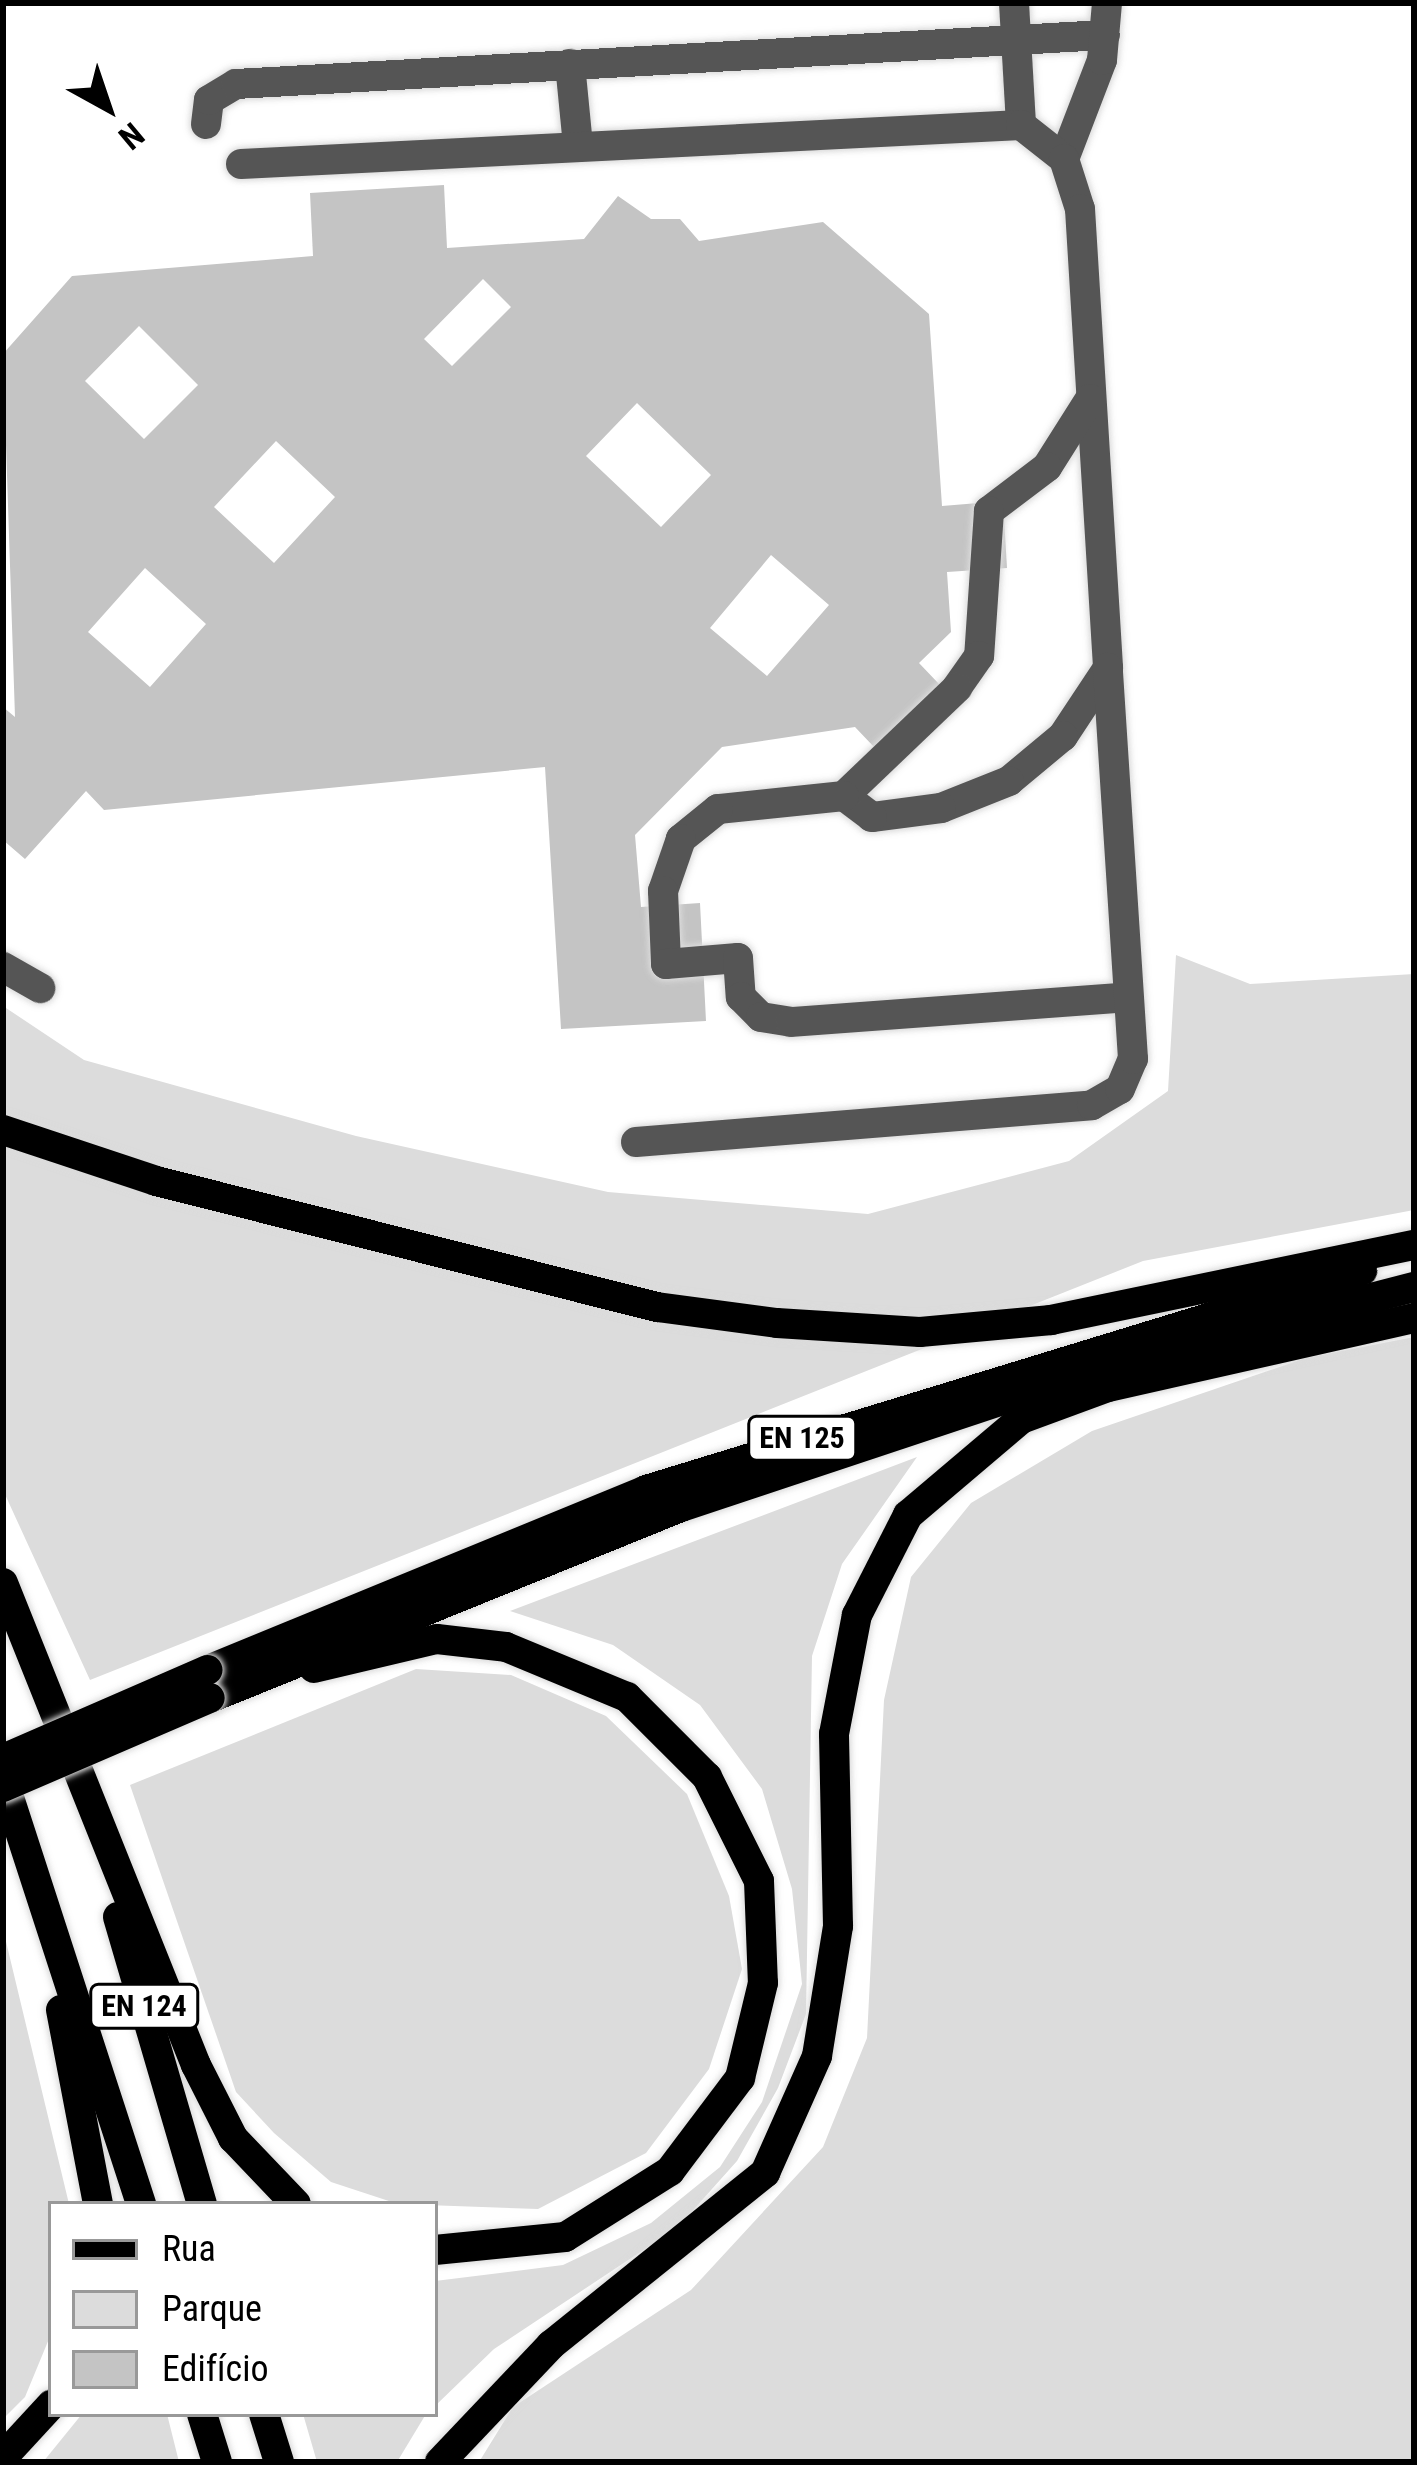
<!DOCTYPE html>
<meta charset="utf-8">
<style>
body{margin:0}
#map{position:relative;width:1417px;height:2465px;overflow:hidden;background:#fff;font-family:"Roboto Condensed",sans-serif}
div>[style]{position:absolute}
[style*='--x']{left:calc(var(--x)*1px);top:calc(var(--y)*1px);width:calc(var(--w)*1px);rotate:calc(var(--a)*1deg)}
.green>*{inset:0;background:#dcdcdc}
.building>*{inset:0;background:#c4c4c4}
.roads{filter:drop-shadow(0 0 3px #dbdbdb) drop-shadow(0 0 3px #dbdbdb)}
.minor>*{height:30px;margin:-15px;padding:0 15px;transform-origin:15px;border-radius:15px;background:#555}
.major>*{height:30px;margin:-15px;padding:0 15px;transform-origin:15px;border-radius:15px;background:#000}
.bridges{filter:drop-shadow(0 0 3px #dbdbdb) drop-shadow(0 0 3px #dbdbdb)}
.major-bridge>*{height:30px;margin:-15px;padding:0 15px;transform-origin:15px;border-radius:15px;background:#000}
span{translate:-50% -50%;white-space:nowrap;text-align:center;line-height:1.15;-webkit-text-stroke:9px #fff;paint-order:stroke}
.shield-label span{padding:3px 9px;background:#fff;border:3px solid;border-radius:9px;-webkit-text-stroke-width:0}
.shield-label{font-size:30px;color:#000;font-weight:700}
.frame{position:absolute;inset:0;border:6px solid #000;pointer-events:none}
.legend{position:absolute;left:48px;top:2201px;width:390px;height:216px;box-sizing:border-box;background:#fff;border:3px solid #999;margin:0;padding:15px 21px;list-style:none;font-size:36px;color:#000}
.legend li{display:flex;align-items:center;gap:24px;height:60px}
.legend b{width:60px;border:3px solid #999}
.north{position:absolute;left:48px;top:48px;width:120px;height:120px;-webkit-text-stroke:9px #fff;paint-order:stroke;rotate:140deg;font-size:33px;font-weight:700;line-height:48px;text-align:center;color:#000}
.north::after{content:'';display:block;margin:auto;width:42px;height:54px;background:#000;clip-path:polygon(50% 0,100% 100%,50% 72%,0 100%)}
</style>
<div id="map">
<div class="green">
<div style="clip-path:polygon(1176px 955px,1250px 984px,1414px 974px,1414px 1210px,1143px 1261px,90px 1680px,3px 1490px,3px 1006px,84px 1060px,356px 1136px,608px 1192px,868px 1214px,1069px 1161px,1168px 1091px)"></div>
<div style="clip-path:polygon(1414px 1337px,1414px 2462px,479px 2462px,513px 2407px,691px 2290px,823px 2147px,867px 2038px,884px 1700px,911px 1577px,971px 1503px,1092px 1431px,1306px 1358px)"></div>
<div style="clip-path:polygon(917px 1457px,842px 1564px,812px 1656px,806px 2014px,778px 2088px,737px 2161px,678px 2227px,494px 2349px,435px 2406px,435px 2281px,563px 2265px,651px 2223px,720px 2167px,762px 2102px,802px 1984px,792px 1889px,762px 1789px,700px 1705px,613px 1645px,510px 1611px)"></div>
<div style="clip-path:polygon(416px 1669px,511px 1675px,606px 1716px,687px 1794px,729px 1896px,742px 1969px,709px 2069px,646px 2153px,538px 2209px,398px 2204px,331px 2182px,274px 2133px,236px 2092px,130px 1785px)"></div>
<div style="clip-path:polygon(3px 1929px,69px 2204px,51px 2204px,51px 2334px,25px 2397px,3px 2419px)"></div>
<div style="clip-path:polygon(82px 2414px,167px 2414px,179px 2462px,43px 2462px)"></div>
<div style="clip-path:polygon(303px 2414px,426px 2414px,397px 2462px,317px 2462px)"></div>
</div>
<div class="building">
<div style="clip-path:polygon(evenodd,444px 185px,447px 248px,584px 239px,618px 196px,651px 219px,680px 219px,699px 241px,823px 222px,929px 314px,942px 506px,1003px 501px,1007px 568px,947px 572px,951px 632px,919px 663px,959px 705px,893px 767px,855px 727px,722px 747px,635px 835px,641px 907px,700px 903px,706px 1021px,561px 1029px,545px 767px,104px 810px,86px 791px,25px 859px,3px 840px,3px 707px,15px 717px,3px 354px,72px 276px,313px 256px,310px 193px,444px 185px,483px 279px,511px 307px,452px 366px,424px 339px,483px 279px,444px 185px,139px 326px,198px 385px,144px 439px,85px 381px,139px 326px,444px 185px,637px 403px,711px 475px,661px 527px,586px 456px,637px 403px,444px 185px,276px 441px,335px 497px,274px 563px,214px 507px,276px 441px,444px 185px,771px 555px,829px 605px,767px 676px,710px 628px,771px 555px,444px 185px,145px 568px,206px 624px,150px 687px,88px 632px,145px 568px)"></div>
</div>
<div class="roads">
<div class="minor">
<div style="--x:1014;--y:3;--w:122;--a:86.7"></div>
<div style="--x:570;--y:64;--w:82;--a:84.4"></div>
<div style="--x:206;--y:124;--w:24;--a:-83"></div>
<div style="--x:209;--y:100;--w:31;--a:-31"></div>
<div style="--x:236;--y:84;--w:870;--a:-3.23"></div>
<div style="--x:1064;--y:159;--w:106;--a:-69"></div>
<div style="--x:1102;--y:60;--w:57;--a:-85"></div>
<div style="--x:241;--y:164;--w:781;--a:-2.86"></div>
<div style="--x:1021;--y:125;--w:55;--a:38.3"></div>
<div style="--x:1064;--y:159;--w:52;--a:72.3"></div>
<div style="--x:1080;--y:209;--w:460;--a:86.5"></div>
<div style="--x:1108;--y:668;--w:82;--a:123.5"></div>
<div style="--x:1063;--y:736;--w:70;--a:140.2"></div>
<div style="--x:1009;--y:781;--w:73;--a:158.3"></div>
<div style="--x:941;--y:808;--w:70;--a:172.6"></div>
<div style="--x:872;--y:817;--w:35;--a:-143"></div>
<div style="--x:1090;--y:399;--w:80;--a:122.3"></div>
<div style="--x:1047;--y:467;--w:73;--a:142.8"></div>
<div style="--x:989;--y:511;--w:145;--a:93.9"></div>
<div style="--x:979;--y:656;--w:39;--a:125"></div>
<div style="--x:957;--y:688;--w:156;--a:136.3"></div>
<div style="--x:844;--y:796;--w:127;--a:174.1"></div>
<div style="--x:718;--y:809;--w:48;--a:141"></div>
<div style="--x:681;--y:839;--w:55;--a:109.1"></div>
<div style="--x:663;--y:891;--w:73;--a:87.6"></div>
<div style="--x:666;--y:964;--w:72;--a:-4.8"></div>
<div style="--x:738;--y:958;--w:39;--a:86"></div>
<div style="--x:741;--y:997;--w:28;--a:45"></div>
<div style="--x:761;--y:1017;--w:30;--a:9"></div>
<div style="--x:791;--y:1022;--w:338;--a:-4.2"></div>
<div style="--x:3;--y:967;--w:43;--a:29.6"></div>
<div style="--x:636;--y:1142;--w:457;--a:-4.6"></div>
<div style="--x:1092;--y:1105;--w:32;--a:-30"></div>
<div style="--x:1120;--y:1089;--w:33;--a:-67"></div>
<div style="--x:1133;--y:1059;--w:392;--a:-93.7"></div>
</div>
<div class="major">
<div style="--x:3;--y:1130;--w:161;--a:18.4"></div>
<div style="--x:156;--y:1181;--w:517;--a:14.12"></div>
<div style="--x:657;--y:1307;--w:121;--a:7.6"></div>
<div style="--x:777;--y:1323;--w:143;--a:3.6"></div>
<div style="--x:920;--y:1332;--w:132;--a:-5.2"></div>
<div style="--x:1051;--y:1320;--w:371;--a:-11.7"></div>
<div style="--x:3;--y:1583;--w:519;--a:68.18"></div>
<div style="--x:196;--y:2065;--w:82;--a:63.1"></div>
<div style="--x:233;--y:2138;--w:91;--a:46.3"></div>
<div style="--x:314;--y:1668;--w:126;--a:-13.3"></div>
<div style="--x:437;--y:1639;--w:69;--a:6.6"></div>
<div style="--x:506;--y:1647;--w:131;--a:22.5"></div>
<div style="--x:627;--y:1697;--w:113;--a:45"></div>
<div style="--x:707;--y:1777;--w:116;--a:63.4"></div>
<div style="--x:759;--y:1881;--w:102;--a:87.8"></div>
<div style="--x:763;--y:1983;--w:98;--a:103.6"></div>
<div style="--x:740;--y:2078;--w:116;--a:127"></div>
<div style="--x:670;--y:2171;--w:124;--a:147.8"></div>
<div style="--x:565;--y:2237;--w:131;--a:174.3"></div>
<div style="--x:208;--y:1670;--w:474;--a:-22.3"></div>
<div style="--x:646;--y:1490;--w:749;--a:-17.01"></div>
<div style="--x:210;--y:1698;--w:508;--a:-22.07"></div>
<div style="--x:681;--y:1507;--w:434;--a:-18.4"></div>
<div style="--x:1093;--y:1370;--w:332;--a:-14.5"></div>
<div style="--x:3;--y:1779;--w:447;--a:72"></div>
<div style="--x:118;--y:1917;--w:299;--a:73.7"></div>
<div style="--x:61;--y:2010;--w:197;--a:79.2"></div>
<div style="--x:202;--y:2414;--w:50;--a:72.6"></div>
<div style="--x:264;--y:2414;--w:50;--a:72.6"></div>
<div style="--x:3;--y:2457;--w:71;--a:-47.3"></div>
<div style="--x:440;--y:2462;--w:161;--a:-46.5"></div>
<div style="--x:551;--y:2345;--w:275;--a:-38.8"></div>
<div style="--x:765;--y:2173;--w:128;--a:-66"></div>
<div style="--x:817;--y:2056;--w:132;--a:-80.8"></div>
<div style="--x:838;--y:1926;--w:192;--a:-91.2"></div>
<div style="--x:834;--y:1734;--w:121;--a:-79.1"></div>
<div style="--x:857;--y:1615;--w:112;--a:-63"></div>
<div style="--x:908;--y:1515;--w:148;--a:-40.3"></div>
<div style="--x:1021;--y:1419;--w:93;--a:-20.2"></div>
<div style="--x:1108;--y:1387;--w:314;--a:-12.7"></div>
</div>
</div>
<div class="bridges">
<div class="major-bridge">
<div style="--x:3;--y:1759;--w:223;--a:-23.5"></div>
<div style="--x:3;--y:1787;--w:225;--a:-23.3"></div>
</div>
</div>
<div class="shield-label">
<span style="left:802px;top:1438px">EN 125</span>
<span style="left:144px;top:2006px">EN 124</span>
</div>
<div class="frame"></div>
<ul class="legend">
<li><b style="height:15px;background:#000"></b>Rua</li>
<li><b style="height:33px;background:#dcdcdc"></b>Parque</li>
<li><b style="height:33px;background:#c4c4c4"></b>Edifício</li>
</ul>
<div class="north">N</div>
</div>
